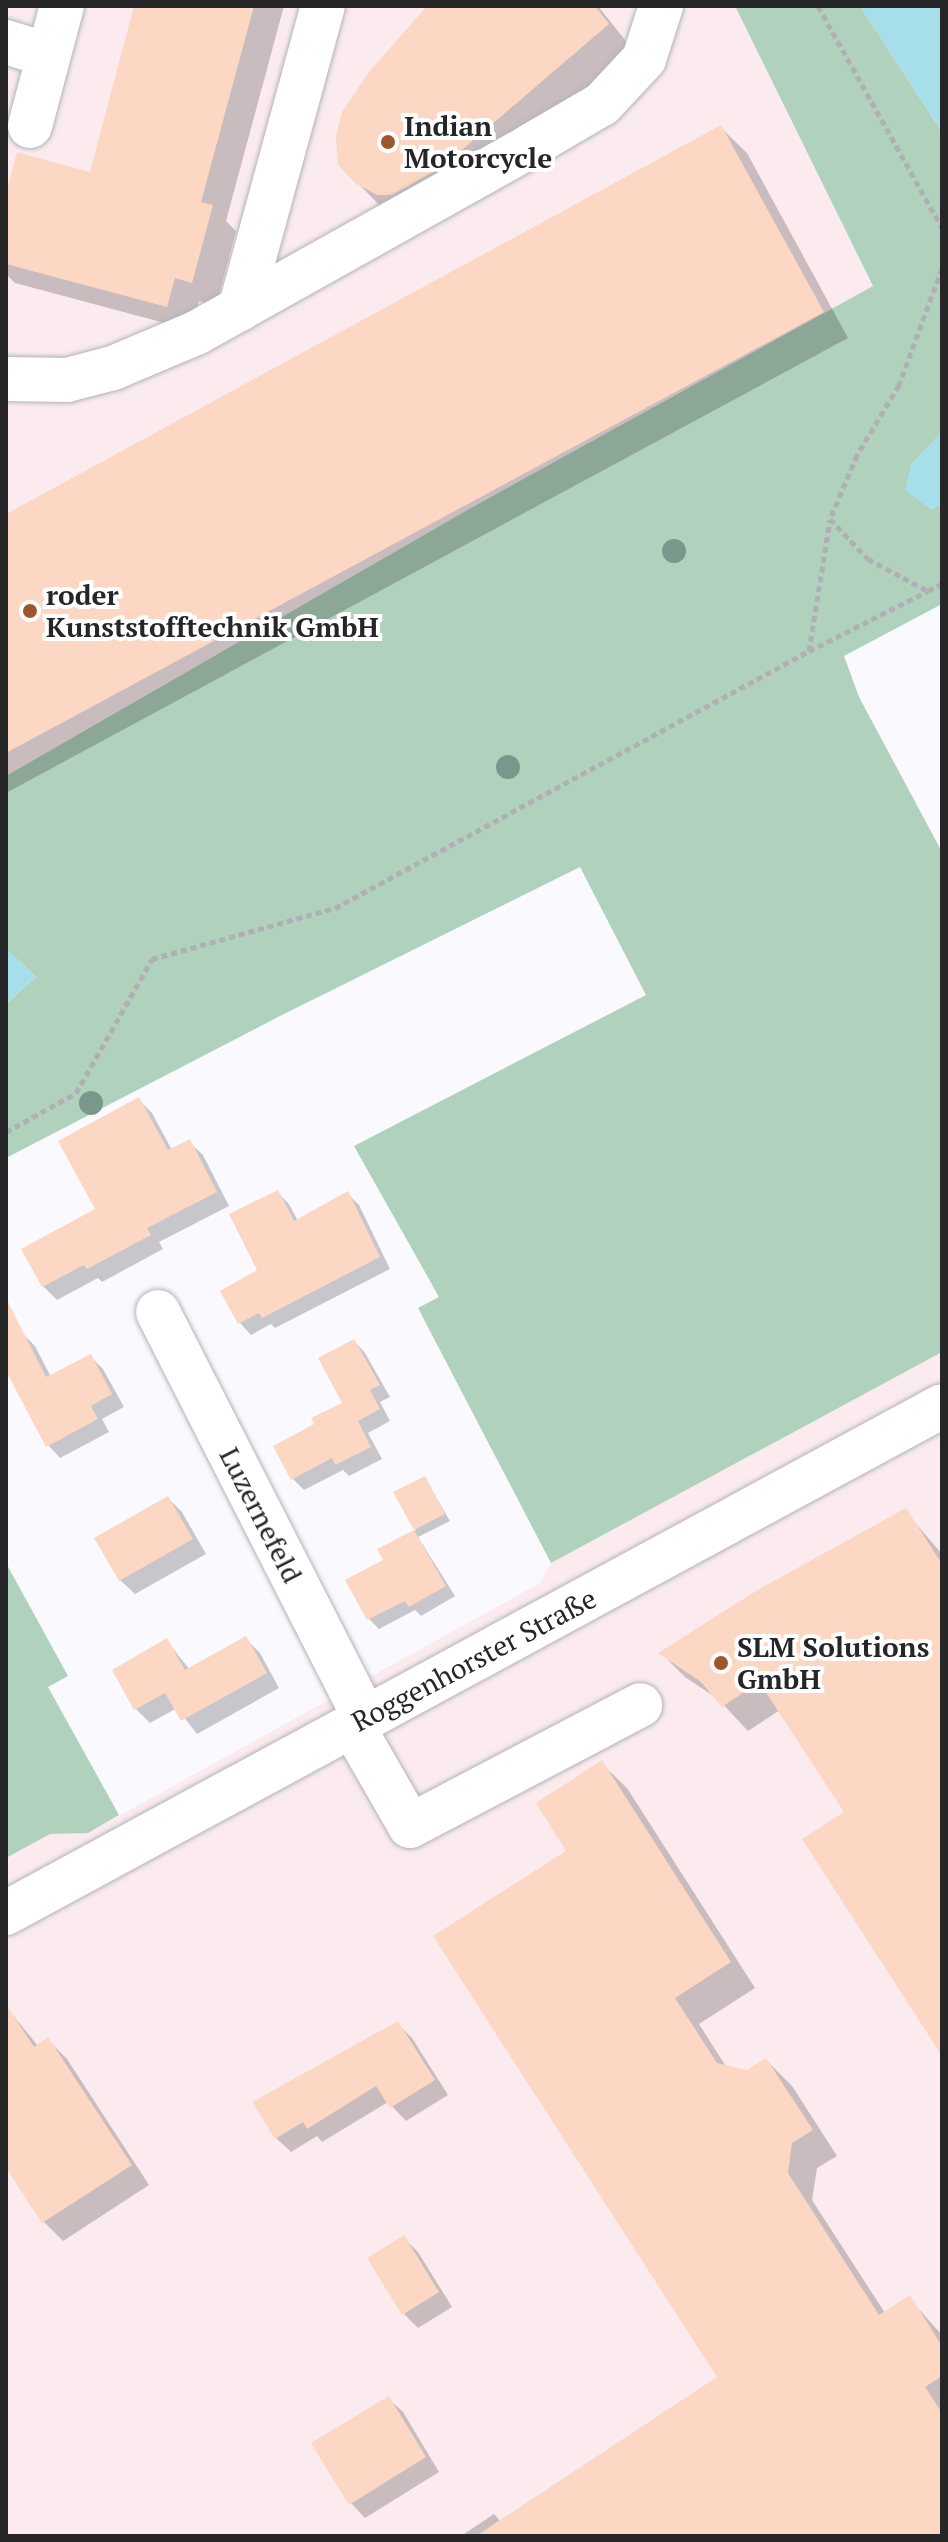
<!DOCTYPE html>
<meta charset="utf-8">
<style>
body{margin:0}
#map{position:relative;width:948px;height:2542px;overflow:hidden;background:#f9f9fe;font-family:"PT Serif",serif}
div>[style]{position:absolute}
[style*='--x']{left:calc(var(--x)*1px);top:calc(var(--y)*1px);width:calc(var(--w)*1px);rotate:calc(var(--a)*1deg)}
.industrial>*{inset:0;background:#fbebee}
.green>*{inset:0;background:#b0d1bc}
.water>*{inset:0;background:#a6dee9}
.shadow>*{inset:0;background:#0003}
.building>*{inset:0;background:#fbd7c4}
.path>*{height:5px;margin-top:-2.5px;transform-origin:0;background:repeating-linear-gradient(90deg,#afafb4 0 6px,transparent 0 10px)}
.roads{filter:drop-shadow(0 0 2px #b2b3ba) drop-shadow(0 0 2px #b2b3ba)}
.minor>*{height:44px;margin:-22px;padding:0 22px;transform-origin:22px;border-radius:22px;background:#fff}
.trees>*{width:24px;height:24px;margin:-12px;border-radius:50%;background:#7a978b}
.dots>*{width:22px;height:22px;translate:-50% -50%;box-sizing:border-box;border:4px solid #fff;border-radius:50%}
span{translate:-50% -50%;white-space:nowrap;text-align:center;line-height:1.15;-webkit-text-stroke:8px #fff;paint-order:stroke}
.poi-label{font-size:28px;color:#262629;font-weight:700}
.left{translate:0 -50%;text-align:left}
.street-label{font-size:28px;color:#262629}
.frame{position:absolute;inset:0;border:8px solid #262629;pointer-events:none}
</style>
<div id="map">
<div class="industrial">
<div style="clip-path:polygon(6px 6px,735px 6px,873px 286px,471px 508px,6px 776px)"></div>
<div style="clip-path:polygon(942px 1352px,942px 2536px,6px 2536px,6px 1858px,50px 1833px,88px 1833px,540px 1583px,551px 1563px)"></div>
</div>
<div class="green">
<div style="clip-path:polygon(735px 6px,860px 6px,942px 132px,942px 432px,911px 465px,930px 509px,942px 504px,942px 604px,844px 656px,859px 697px,942px 852px,942px 1352px,551px 1563px,418px 1308px,439px 1297px,354px 1146px,646px 995px,580px 867px,280px 1016px,6px 1158px,6px 1004px,36px 977px,6px 949px,6px 776px,471px 508px,873px 286px)"></div>
<div style="clip-path:polygon(6px 1563px,68px 1676px,48px 1687px,119px 1815px,88px 1833px,50px 1834px,6px 1858px)"></div>
</div>
<div class="water">
<div style="clip-path:polygon(860px 6px,942px 6px,942px 132px)"></div>
<div style="clip-path:polygon(942px 432px,942px 504px,930px 509px,905px 490px,911px 465px)"></div>
<div style="clip-path:polygon(6px 949px,36px 977px,6px 1004px)"></div>
</div>
<div class="shadow">
<div style="clip-path:polygon(136px 6px,284px 6px,226px 221px,236px 231px,216px 306px,199px 301px,191px 330px,15px 283px,6px 274px,6px 201px,91px 175px)"></div>
<div style="clip-path:polygon(430px 6px,598px 6px,633px 50px,467px 191px,382px 208px,357px 182px)"></div>
<div style="clip-path:polygon(721px 128px,747px 153px,848px 338px,6px 793px,6px 516px)"></div>
<div style="clip-path:polygon(139px 1100px,152px 1113px,172px 1150px,189px 1142px,203px 1155px,229px 1206px,159px 1242px,163px 1249px,102px 1282px,98px 1278px,57px 1300px,43px 1286px,98px 1210px)"></div>
<div style="clip-path:polygon(278px 1193px,289px 1204px,298px 1221px,348px 1194px,359px 1205px,390px 1269px,275px 1328px,271px 1324px,251px 1335px,240px 1323px,260px 1271px)"></div>
<div style="clip-path:polygon(22px 1333px,35px 1346px,51px 1377px,90px 1356px,103px 1369px,124px 1407px,102px 1419px,109px 1432px,60px 1458px,48px 1445px,6px 1367px,6px 1342px)"></div>
<div style="clip-path:polygon(354px 1341px,365px 1353px,390px 1397px,380px 1402px,390px 1421px,368px 1433px,382px 1459px,349px 1476px,343px 1470px,304px 1490px,293px 1479px,317px 1425px,345px 1404px)"></div>
<div style="clip-path:polygon(425px 1478px,450px 1521px,418px 1537px,455px 1596px,421px 1616px,415px 1610px,379px 1629px,369px 1619px,348px 1581px,386px 1561px,380px 1550px,416px 1530px,396px 1493px)"></div>
<div style="clip-path:polygon(168px 1498px,182px 1512px,206px 1554px,135px 1594px,120px 1580px)"></div>
<div style="clip-path:polygon(905px 1511px,942px 1554px,942px 2051px,847px 1812px,780px 1710px,748px 1731px,718px 1699px,685px 1677px,661px 1653px)"></div>
<div style="clip-path:polygon(246px 1639px,260px 1653px,279px 1688px,197px 1734px,177px 1708px,150px 1723px,136px 1709px,167px 1641px,190px 1670px)"></div>
<div style="clip-path:polygon(601px 1763px,627px 1788px,755px 1988px,699px 2024px,727px 2068px,747px 2073px,766px 2060px,792px 2086px,837px 2156px,817px 2168px,812px 2200px,885px 2313px,909px 2298px,942px 2335px,942px 2536px,461px 2536px,494px 2514px,501px 2522px,720px 2377px,569px 1851px)"></div>
<div style="clip-path:polygon(8px 2009px,38px 2046px,48px 2040px,67px 2059px,149px 2185px,63px 2241px,44px 2222px,6px 2164px)"></div>
<div style="clip-path:polygon(398px 2024px,412px 2038px,448px 2095px,406px 2121px,388px 2102px,322px 2142px,317px 2136px,291px 2152px,276px 2138px,254px 2103px)"></div>
<div style="clip-path:polygon(404px 2238px,418px 2252px,452px 2307px,418px 2328px,404px 2314px,370px 2259px)"></div>
<div style="clip-path:polygon(388px 2398px,403px 2412px,439px 2472px,365px 2518px,351px 2503px)"></div>
</div>
<div class="building">
<div style="clip-path:polygon(134px 6px,254px 6px,201px 202px,213px 205px,192px 283px,175px 278px,167px 307px,6px 264px,6px 194px,17px 152px,90px 172px)"></div>
<div style="clip-path:polygon(427px 6px,595px 6px,609px 24px,442px 167px,392px 195px,377px 195px,355px 183px,338px 165px,336px 137px,342px 112px,369px 72px)"></div>
<div style="clip-path:polygon(721px 125px,824px 312px,6px 753px,6px 514px)"></div>
<div style="clip-path:polygon(139px 1097px,168px 1150px,190px 1139px,217px 1192px,147px 1228px,151px 1235px,87px 1269px,84px 1265px,42px 1287px,21px 1249px,95px 1209px,58px 1141px)"></div>
<div style="clip-path:polygon(278px 1190px,294px 1221px,348px 1191px,380px 1257px,262px 1318px,259px 1313px,238px 1324px,220px 1291px,257px 1270px,229px 1214px)"></div>
<div style="clip-path:polygon(6px 1298px,46px 1377px,91px 1354px,112px 1394px,91px 1406px,98px 1419px,46px 1447px,6px 1371px)"></div>
<div style="clip-path:polygon(354px 1339px,380px 1385px,370px 1390px,380px 1409px,358px 1421px,371px 1447px,335px 1465px,332px 1458px,291px 1480px,273px 1446px,314px 1424px,311px 1418px,342px 1403px,318px 1358px)"></div>
<div style="clip-path:polygon(425px 1476px,445px 1514px,414px 1530px,393px 1492px)"></div>
<div style="clip-path:polygon(168px 1496px,193px 1539px,119px 1581px,94px 1538px)"></div>
<div style="clip-path:polygon(906px 1508px,942px 1564px,942px 2056px,802px 1839px,844px 1812px,759px 1682px,722px 1707px,701px 1682px,658px 1653px,761px 1588px)"></div>
<div style="clip-path:polygon(414px 1530px,446px 1586px,409px 1607px,405px 1601px,367px 1620px,345px 1580px,383px 1560px,377px 1549px)"></div>
<div style="clip-path:polygon(246px 1636px,267px 1673px,181px 1721px,165px 1693px,134px 1710px,112px 1670px,167px 1638px,185px 1670px)"></div>
<div style="clip-path:polygon(602px 1760px,731px 1962px,675px 1998px,717px 2063px,747px 2070px,766px 2058px,813px 2130px,792px 2143px,788px 2173px,879px 2315px,910px 2295px,942px 2346px,942px 2376px,925px 2387px,942px 2413px,942px 2536px,476px 2536px,717px 2377px,433px 1936px,566px 1851px,536px 1803px)"></div>
<div style="clip-path:polygon(6px 2004px,34px 2047px,48px 2037px,132px 2165px,42px 2223px,6px 2168px)"></div>
<div style="clip-path:polygon(398px 2021px,435px 2080px,390px 2108px,376px 2086px,307px 2129px,303px 2122px,275px 2139px,252px 2102px)"></div>
<div style="clip-path:polygon(404px 2235px,439px 2292px,402px 2315px,367px 2258px)"></div>
<div style="clip-path:polygon(389px 2396px,426px 2457px,349px 2505px,311px 2443px)"></div>
</div>
<div class="path">
<div style="--x:818;--y:6;--w:254;--a:60.8"></div>
<div style="--x:942;--y:268;--w:125;--a:110.2"></div>
<div style="--x:899;--y:385;--w:82;--a:121"></div>
<div style="--x:857;--y:455;--w:69;--a:112.9"></div>
<div style="--x:830;--y:519;--w:55;--a:46.5"></div>
<div style="--x:868;--y:559;--w:68;--a:28.1"></div>
<div style="--x:928;--y:591;--w:16;--a:-27"></div>
<div style="--x:809;--y:651;--w:133;--a:-80.9"></div>
<div style="--x:6;--y:1132;--w:80;--a:-29.1"></div>
<div style="--x:76;--y:1093;--w:154;--a:-60.4"></div>
<div style="--x:152;--y:959;--w:190;--a:-15.6"></div>
<div style="--x:335;--y:908;--w:539;--a:-28.47"></div>
<div style="--x:809;--y:651;--w:133;--a:-26.8"></div>
</div>
<div class="roads">
<div class="minor">
<div style="--x:6;--y:42;--w:44;--a:17.2"></div>
<div style="--x:30;--y:126;--w:124;--a:-75.1"></div>
<div style="--x:240;--y:309;--w:314;--a:-74.7"></div>
<div style="--x:6;--y:379;--w:61;--a:0.9"></div>
<div style="--x:67;--y:380;--w:48;--a:-14.6"></div>
<div style="--x:113;--y:368;--w:90;--a:-22.9"></div>
<div style="--x:196;--y:333;--w:383;--a:-29.2"></div>
<div style="--x:530;--y:146;--w:83;--a:-30.3"></div>
<div style="--x:602;--y:104;--w:62;--a:-47"></div>
<div style="--x:644;--y:59;--w:56;--a:-72.2"></div>
<div style="--x:158;--y:1312;--w:456;--a:63"></div>
<div style="--x:352;--y:1725;--w:116;--a:60.1"></div>
<div style="--x:410;--y:1826;--w:260;--a:-27.7"></div>
<div style="--x:6;--y:1913;--w:1064;--a:-28.44"></div>
</div>
</div>
<div class="trees">
<div style="left:674px;top:551px"></div>
<div style="left:508px;top:767px"></div>
<div style="left:91px;top:1103px"></div>
</div>
<div class="dots">
<div style="left:388px;top:142px;background:#9d572c"></div>
<div style="left:30px;top:611px;background:#9d572c"></div>
<div style="left:721px;top:1663px;background:#9d572c"></div>
</div>
<div class="poi-label">
<span class="left" style="left:404px;top:142px">Indian<br>Motorcycle</span>
<span class="left" style="left:46px;top:611px">roder<br>Kunststofftechnik GmbH</span>
<span class="left" style="left:737px;top:1663px">SLM Solutions<br>GmbH</span>
</div>
<div class="street-label">
<span style="left:261px;top:1515px;rotate:63deg">Luzernefeld</span>
<span style="left:474px;top:1660px;rotate:-28deg">Roggenhorster Straße</span>
</div>
<div class="frame"></div>
</div>
